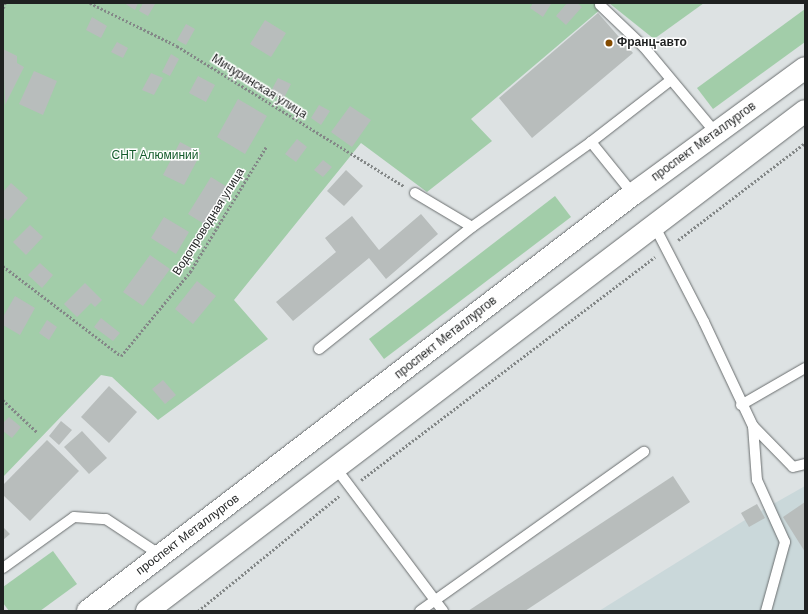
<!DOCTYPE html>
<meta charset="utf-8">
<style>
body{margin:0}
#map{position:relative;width:808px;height:614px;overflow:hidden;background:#dde2e3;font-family:Arial,sans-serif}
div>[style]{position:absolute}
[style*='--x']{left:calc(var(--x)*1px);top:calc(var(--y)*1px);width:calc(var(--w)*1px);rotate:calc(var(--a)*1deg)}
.built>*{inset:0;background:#cad8da}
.green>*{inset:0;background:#a2cda9}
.building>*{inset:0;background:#b8bdbc}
.path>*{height:2.5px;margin-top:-1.25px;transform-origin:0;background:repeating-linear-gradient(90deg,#838787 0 2px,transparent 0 4px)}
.roads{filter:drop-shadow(0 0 1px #6a6e6f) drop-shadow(0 0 1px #6a6e6f)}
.lane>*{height:10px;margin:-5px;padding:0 5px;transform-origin:5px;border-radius:5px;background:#fff}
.primary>*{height:22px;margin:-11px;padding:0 11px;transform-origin:11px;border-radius:11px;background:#fff}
.dots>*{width:11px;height:11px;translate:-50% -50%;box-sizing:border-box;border:2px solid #fff;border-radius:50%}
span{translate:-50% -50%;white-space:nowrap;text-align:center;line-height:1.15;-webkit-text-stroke:3px #fff;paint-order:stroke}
.poi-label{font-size:12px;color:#1f2121;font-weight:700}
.left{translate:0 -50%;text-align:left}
.street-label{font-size:12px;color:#1f2121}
.park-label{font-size:12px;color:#135b2b}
.frame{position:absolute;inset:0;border:4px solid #1f2121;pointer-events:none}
</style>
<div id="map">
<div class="built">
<div style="clip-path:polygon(805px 486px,805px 611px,599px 611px,745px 520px)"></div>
</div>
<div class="green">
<div style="clip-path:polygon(3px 3px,608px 3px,471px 119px,492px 141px,427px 192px,361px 143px,234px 300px,268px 339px,158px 420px,112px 377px,101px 375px,3px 477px)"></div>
<div style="clip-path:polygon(609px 3px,704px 3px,654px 39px)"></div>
<div style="clip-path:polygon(805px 9px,805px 42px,713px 109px,697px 88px)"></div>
<div style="clip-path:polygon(555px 196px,571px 217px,384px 359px,369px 339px)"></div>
<div style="clip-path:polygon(53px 551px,77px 584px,40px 611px,9px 611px,3px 603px,3px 587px)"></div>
</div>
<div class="building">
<div style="clip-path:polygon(124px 3px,138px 3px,135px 10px)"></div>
<div style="clip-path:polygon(143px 3px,155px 4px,148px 16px,139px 11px)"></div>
<div style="clip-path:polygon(533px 3px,550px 3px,551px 4px,543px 17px,530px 8px)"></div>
<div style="clip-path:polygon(567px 3px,577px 3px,582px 7px,566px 25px,556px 16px)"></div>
<div style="clip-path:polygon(598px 13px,633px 53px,532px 138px,499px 98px)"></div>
<div style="clip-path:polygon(92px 17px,107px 26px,101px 38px,86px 30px)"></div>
<div style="clip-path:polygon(265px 20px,286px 33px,271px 57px,250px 44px)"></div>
<div style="clip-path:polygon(186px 24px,195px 29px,186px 45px,177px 40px)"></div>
<div style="clip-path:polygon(117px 42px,128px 48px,123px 58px,111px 52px)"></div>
<div style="clip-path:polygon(3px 49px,17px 56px,17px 63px,24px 67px,5px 105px)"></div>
<div style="clip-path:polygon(171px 54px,179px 59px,170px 76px,162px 72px)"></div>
<div style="clip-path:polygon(34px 71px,57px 81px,43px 115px,19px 104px)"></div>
<div style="clip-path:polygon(151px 73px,163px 78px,154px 95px,142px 90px)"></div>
<div style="clip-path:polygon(198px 76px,215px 85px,206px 102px,189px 93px)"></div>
<div style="clip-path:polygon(278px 78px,291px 84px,283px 100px,270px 93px)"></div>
<div style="clip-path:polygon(238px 99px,267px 116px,245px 154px,217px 137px)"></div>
<div style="clip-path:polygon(319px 105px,330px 111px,321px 125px,311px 118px)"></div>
<div style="clip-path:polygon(350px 106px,371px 120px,352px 147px,331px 132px)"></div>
<div style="clip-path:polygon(297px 139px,307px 147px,296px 162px,285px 154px)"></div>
<div style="clip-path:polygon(180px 142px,201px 153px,184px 185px,163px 175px)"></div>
<div style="clip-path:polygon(323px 160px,332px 167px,323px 177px,314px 170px)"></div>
<div style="clip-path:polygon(346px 170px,363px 186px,344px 206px,327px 191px)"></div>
<div style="clip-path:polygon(211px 177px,232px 190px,209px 227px,188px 214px)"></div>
<div style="clip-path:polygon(11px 183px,28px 198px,8px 221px,5px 218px,3px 221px,3px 192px)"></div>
<div style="clip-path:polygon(421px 214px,438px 234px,386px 279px,369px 258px,293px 321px,276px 302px,336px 252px,325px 238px,352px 216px,379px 250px)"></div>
<div style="clip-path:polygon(164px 217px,189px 232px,176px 254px,151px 238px)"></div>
<div style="clip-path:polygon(30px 225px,43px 237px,26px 255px,13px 242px)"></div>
<div style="clip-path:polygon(150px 255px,170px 269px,143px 306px,123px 292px)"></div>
<div style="clip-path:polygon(40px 263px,53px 275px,42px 288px,28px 275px)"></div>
<div style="clip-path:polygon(197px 281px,216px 296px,193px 324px,175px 309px)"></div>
<div style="clip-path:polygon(85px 283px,102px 300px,95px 307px,91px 303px,77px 317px,64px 304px)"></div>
<div style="clip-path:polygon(15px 296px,35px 308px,20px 335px,3px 325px,3px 317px)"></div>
<div style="clip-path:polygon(101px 318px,120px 333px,113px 341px,94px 327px)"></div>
<div style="clip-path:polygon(47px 320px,57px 327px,49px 340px,39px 333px)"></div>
<div style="clip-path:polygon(163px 380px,176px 395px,165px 404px,152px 389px)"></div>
<div style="clip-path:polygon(109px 386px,137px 412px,109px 443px,81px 417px)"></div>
<div style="clip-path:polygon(9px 417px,21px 427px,12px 438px,3px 431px,3px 423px)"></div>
<div style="clip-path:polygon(61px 421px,72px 430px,59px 445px,49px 436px)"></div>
<div style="clip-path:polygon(82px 431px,107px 458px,89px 474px,64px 447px)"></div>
<div style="clip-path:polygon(47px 440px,79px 471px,30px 521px,3px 495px,3px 485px)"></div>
<div style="clip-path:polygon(673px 476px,690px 502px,525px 611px,468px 611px)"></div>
<div style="clip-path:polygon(805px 502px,805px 552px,783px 517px)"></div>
<div style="clip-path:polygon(757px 504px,765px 518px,749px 527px,741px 513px)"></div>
<div style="clip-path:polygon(3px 527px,10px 534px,3px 540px)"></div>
</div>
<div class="path">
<div style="--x:90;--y:3;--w:97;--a:26.3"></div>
<div style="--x:177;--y:46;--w:267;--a:31.7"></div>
<div style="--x:3;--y:8;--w:5;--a:-68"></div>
<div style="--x:678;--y:240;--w:160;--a:-37.4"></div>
<div style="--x:3;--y:266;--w:148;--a:37.3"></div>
<div style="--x:121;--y:356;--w:109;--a:-50.6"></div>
<div style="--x:190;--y:272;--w:146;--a:-58.7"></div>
<div style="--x:3;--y:400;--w:47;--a:43.3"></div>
<div style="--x:361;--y:480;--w:369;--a:-37.2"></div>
<div style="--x:198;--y:611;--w:182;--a:-39.2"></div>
</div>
<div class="roads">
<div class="lane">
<div style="--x:600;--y:5;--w:61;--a:43.7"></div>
<div style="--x:644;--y:47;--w:112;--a:50.1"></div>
<div style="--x:415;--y:193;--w:66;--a:30.8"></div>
<div style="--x:633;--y:194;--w:67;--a:-128.9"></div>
<div style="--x:591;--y:142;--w:101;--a:-37.8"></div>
<div style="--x:654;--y:225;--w:109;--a:62.7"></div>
<div style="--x:704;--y:322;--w:115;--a:64.8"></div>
<div style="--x:753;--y:426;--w:57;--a:45.7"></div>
<div style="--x:793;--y:467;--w:12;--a:-14"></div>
<div style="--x:319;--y:349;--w:196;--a:-38.6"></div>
<div style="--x:472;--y:227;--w:146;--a:-35.5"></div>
<div style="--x:741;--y:405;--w:74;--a:-30"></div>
<div style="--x:753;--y:426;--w:54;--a:85.8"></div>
<div style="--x:757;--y:480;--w:68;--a:65.7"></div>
<div style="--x:785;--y:542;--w:72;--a:105.4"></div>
<div style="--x:335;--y:467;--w:180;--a:53.1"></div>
<div style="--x:3;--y:568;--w:87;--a:-35.7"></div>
<div style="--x:74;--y:517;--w:32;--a:4"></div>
<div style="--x:106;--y:519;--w:67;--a:33.5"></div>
<div style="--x:420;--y:611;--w:275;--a:-35.4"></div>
</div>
<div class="primary">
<div style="--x:88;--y:611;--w:686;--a:-37.42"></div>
<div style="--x:633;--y:194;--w:213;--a:-36.2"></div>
<div style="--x:147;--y:611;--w:826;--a:-37.23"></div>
</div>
</div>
<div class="dots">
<div style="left:609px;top:43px;background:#844b00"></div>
</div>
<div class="poi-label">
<span class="left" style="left:617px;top:43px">Франц-авто</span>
</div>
<div class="street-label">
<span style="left:259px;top:87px;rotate:32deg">Мичуринская улица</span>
<span style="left:704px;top:142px;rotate:-36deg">проспект Металлургов</span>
<span style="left:209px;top:222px;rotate:-58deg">Водопроводная улица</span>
<span style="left:446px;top:338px;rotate:-38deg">проспект Металлургов</span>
<span style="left:188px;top:535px;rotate:-37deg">проспект Металлургов</span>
</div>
<div class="park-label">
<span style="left:155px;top:156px">СНТ Алюминий</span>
</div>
<div class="frame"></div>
</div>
